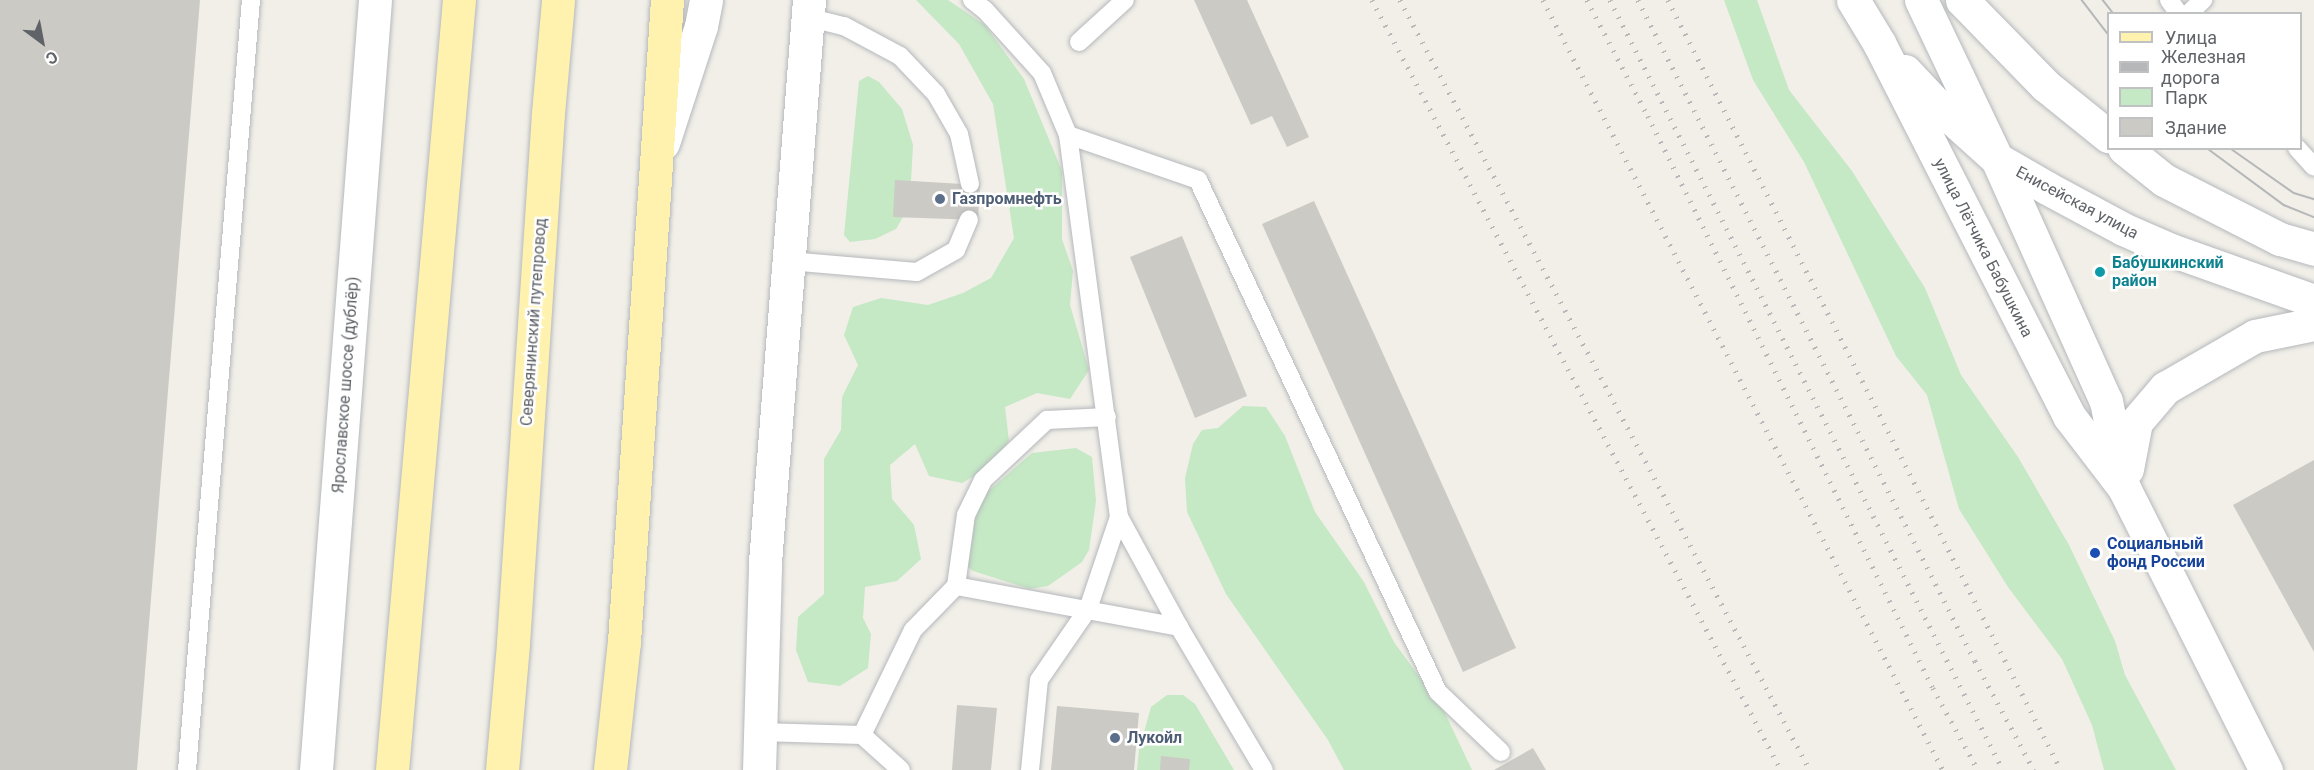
<!DOCTYPE html>
<meta charset="utf-8">
<style>
body{margin:0}
#map{position:relative;width:2314px;height:770px;overflow:hidden;background:#f1efe8;font-family:Roboto,sans-serif}
div>[style]{position:absolute}
[style*='--x']{left:calc(var(--x)*1px);top:calc(var(--y)*1px);width:calc(var(--w)*1px);rotate:calc(var(--a)*1deg)}
.green>*{inset:0;background:#c5e8c5}
.building>*{inset:0;background:#cccac5}
.roads{filter:drop-shadow(0 0 2px #b5b8bc) drop-shadow(0 0 2px #b5b8bc)}
.service>*{height:18px;margin:-9px;padding:0 9px;transform-origin:9px;border-radius:9px;background:#fff}
.tertiary>*{height:33px;margin:-16.5px;padding:0 16.5px;transform-origin:16.5px;border-radius:16.5px;background:#fff}
.secondary>*{height:33px;margin:-16.5px;padding:0 16.5px;transform-origin:16.5px;border-radius:16.5px;background:#fff}
.primary>*{height:33px;margin:-16.5px;padding:0 16.5px;transform-origin:16.5px;border-radius:16.5px;background:#fff2af}
.tram>*{height:1.5px;margin:-0.75px;padding:0 0.75px;transform-origin:0.75px;border-radius:0.75px;background:#b6b7b8}
.rail>*{height:4.5px;margin-top:-2.25px;transform-origin:0;background:repeating-linear-gradient(90deg,#b6b7b8 0 1.5px,transparent 0 9.5px)}
.dots>*{width:16px;height:16px;translate:-50% -50%;box-sizing:border-box;border:3px solid #fff;border-radius:50%}
span{translate:-50% -50%;white-space:nowrap;text-align:center;line-height:1.15;-webkit-text-stroke:5px #fff;paint-order:stroke}
.service-label{font-size:16px;color:#4e5e75;font-weight:700}
.left{translate:0 -50%;text-align:left}
.street-label{font-size:16px;color:#5f6368}
.culture-label{font-size:16px;color:#0d838f;font-weight:700}
.transit-label{font-size:16px;color:#164399;font-weight:700}
.legend{position:absolute;left:2107px;top:12px;width:195px;height:138px;box-sizing:border-box;background:#fff;border:2px solid #bfc1c3;margin:0;padding:8px 10px;list-style:none;font-size:18px;color:#5f6368}
.legend li{display:flex;align-items:center;gap:12px;height:30px}
.legend b{width:30px;border:2px solid #bfc1c3}
.north{position:absolute;left:12px;top:12px;width:60px;height:60px;-webkit-text-stroke:4px #fff;paint-order:stroke;rotate:148deg;font-size:16px;font-weight:700;line-height:24px;text-align:center;color:#5f6368}
.north::after{content:'';display:block;margin:auto;width:21px;height:27px;background:#5f6368;clip-path:polygon(50% 0,100% 100%,50% 72%,0 100%)}
</style>
<div id="map">
<div class="green">
<div style="clip-path:polygon(916px 0,948px 0,985px 25px,1024px 79px,1062px 171px,1062px 239px,1073px 271px,1070px 305px,1089px 370px,1070px 399px,1037px 393px,1005px 407px,1009px 441px,988px 468px,962px 483px,929px 476px,915px 444px,890px 465px,892px 499px,914px 525px,921px 559px,897px 581px,865px 587px,863px 618px,871px 634px,868px 668px,840px 686px,808px 682px,796px 650px,798px 617px,824px 594px,824px 459px,841px 430px,842px 397px,858px 365px,844px 335px,853px 307px,881px 298px,928px 305px,963px 293px,991px 278px,1014px 238px,993px 104px,959px 44px)"></div>
<div style="clip-path:polygon(1724px 0,1757px 0,1789px 90px,1852px 171px,1925px 288px,1961px 375px,2018px 457px,2069px 545px,2115px 641px,2125px 675px,2176px 770px,2104px 770px,2092px 725px,2062px 659px,2008px 587px,1959px 509px,1927px 395px,1896px 356px,1804px 162px,1753px 80px)"></div>
<div style="clip-path:polygon(868px 76px,879px 82px,902px 109px,913px 145px,911px 181px,903px 217px,896px 229px,875px 239px,850px 242px,844px 235px,859px 81px)"></div>
<div style="clip-path:polygon(1243px 406px,1266px 407px,1285px 436px,1315px 512px,1364px 582px,1394px 642px,1444px 711px,1472px 770px,1344px 770px,1328px 740px,1226px 594px,1187px 512px,1185px 478px,1193px 444px,1202px 430px,1218px 428px)"></div>
<div style="clip-path:polygon(1076px 448px,1092px 457px,1096px 501px,1089px 550px,1082px 562px,1048px 586px,1030px 589px,973px 571px,960px 561px,972px 505px,1032px 453px)"></div>
<div style="clip-path:polygon(1167px 695px,1183px 695px,1195px 704px,1234px 770px,1137px 770px,1139px 750px,1151px 707px)"></div>
</div>
<div class="building">
<div style="clip-path:polygon(0 0,200px 0,137px 770px,0 770px)"></div>
<div style="clip-path:polygon(1194px 0,1247px 0,1309px 137px,1287px 147px,1272px 116px,1251px 125px)"></div>
<div style="clip-path:polygon(895px 180px,980px 185px,978px 220px,893px 217px)"></div>
<div style="clip-path:polygon(1314px 201px,1516px 648px,1463px 672px,1262px 224px)"></div>
<div style="clip-path:polygon(1182px 236px,1247px 396px,1195px 418px,1130px 257px)"></div>
<div style="clip-path:polygon(2314px 460px,2314px 652px,2233px 505px)"></div>
<div style="clip-path:polygon(957px 705px,997px 708px,991px 770px,952px 770px)"></div>
<div style="clip-path:polygon(1057px 706px,1139px 713px,1134px 770px,1051px 770px)"></div>
<div style="clip-path:polygon(1533px 748px,1546px 770px,1494px 770px)"></div>
<div style="clip-path:polygon(1161px 756px,1190px 759px,1189px 770px,1160px 770px)"></div>
</div>
<div class="roads">
<div class="service">
<div style="--x:972;--y:0;--w:16;--a:38"></div>
<div style="--x:985;--y:10;--w:85;--a:47.9"></div>
<div style="--x:1042;--y:73;--w:67;--a:67.2"></div>
<div style="--x:1068;--y:135;--w:385;--a:82.4"></div>
<div style="--x:1119;--y:517;--w:125;--a:61.4"></div>
<div style="--x:1179;--y:627;--w:166;--a:59.3"></div>
<div style="--x:2169;--y:0;--w:17;--a:54"></div>
<div style="--x:2188;--y:14;--w:21;--a:-43"></div>
<div style="--x:807;--y:17;--w:38;--a:14"></div>
<div style="--x:844;--y:26;--w:64;--a:28.2"></div>
<div style="--x:900;--y:56;--w:52;--a:46.5"></div>
<div style="--x:936;--y:94;--w:46;--a:60.1"></div>
<div style="--x:959;--y:134;--w:51;--a:77.6"></div>
<div style="--x:1079;--y:42;--w:62;--a:-42.4"></div>
<div style="--x:1068;--y:135;--w:138;--a:19.1"></div>
<div style="--x:1198;--y:180;--w:565;--a:64.89"></div>
<div style="--x:1438;--y:692;--w:87;--a:43.6"></div>
<div style="--x:2297;--y:148;--w:25;--a:48"></div>
<div style="--x:789;--y:261;--w:128;--a:4.9"></div>
<div style="--x:917;--y:272;--w:45;--a:-29.4"></div>
<div style="--x:956;--y:250;--w:33;--a:-67"></div>
<div style="--x:956;--y:586;--w:72;--a:-82"></div>
<div style="--x:966;--y:515;--w:39;--a:-64"></div>
<div style="--x:983;--y:480;--w:88;--a:-43.2"></div>
<div style="--x:1047;--y:420;--w:60;--a:-2.9"></div>
<div style="--x:759;--y:732;--w:103;--a:1.7"></div>
<div style="--x:862;--y:735;--w:52;--a:41.9"></div>
<div style="--x:862;--y:735;--w:117;--a:-64.1"></div>
<div style="--x:913;--y:630;--w:62;--a:-45.7"></div>
<div style="--x:956;--y:586;--w:227;--a:10.4"></div>
<div style="--x:187;--y:770;--w:773;--a:-85.25"></div>
<div style="--x:1030;--y:770;--w:90;--a:-84.3"></div>
<div style="--x:1039;--y:680;--w:86;--a:-55.4"></div>
<div style="--x:1088;--y:609;--w:97;--a:-71.4"></div>
</div>
<div class="tertiary">
<div style="--x:316;--y:770;--w:772;--a:-85.62"></div>
<div style="--x:759;--y:770;--w:208;--a:-88.3"></div>
<div style="--x:765;--y:562;--w:564;--a:-85.52"></div>
</div>
<div class="secondary">
<div style="--x:1853;--y:0;--w:50;--a:58.8"></div>
<div style="--x:1879;--y:43;--w:419;--a:63"></div>
<div style="--x:2069;--y:416;--w:91;--a:52.6"></div>
<div style="--x:2124;--y:488;--w:316;--a:63.3"></div>
<div style="--x:1921;--y:0;--w:176;--a:64.5"></div>
<div style="--x:1997;--y:159;--w:265;--a:65.8"></div>
<div style="--x:2106;--y:401;--w:82;--a:78.7"></div>
<div style="--x:1962;--y:0;--w:120;--a:45.7"></div>
<div style="--x:2046;--y:86;--w:80;--a:38.9"></div>
<div style="--x:1905;--y:71;--w:45;--a:46.8"></div>
<div style="--x:1936;--y:104;--w:82;--a:42"></div>
<div style="--x:1997;--y:159;--w:58;--a:30.1"></div>
<div style="--x:2047;--y:188;--w:86;--a:28.3"></div>
<div style="--x:2123;--y:229;--w:52;--a:23.6"></div>
<div style="--x:2171;--y:250;--w:152;--a:19.6"></div>
<div style="--x:663;--y:143;--w:123;--a:-72"></div>
<div style="--x:701;--y:26;--w:26;--a:-79"></div>
<div style="--x:2124;--y:148;--w:51;--a:38.7"></div>
<div style="--x:2164;--y:180;--w:130;--a:27"></div>
<div style="--x:2280;--y:239;--w:35;--a:16"></div>
<div style="--x:2127;--y:469;--w:48;--a:-79.2"></div>
<div style="--x:2136;--y:422;--w:45;--a:-49.5"></div>
<div style="--x:2165;--y:388;--w:104;--a:-30"></div>
<div style="--x:2255;--y:336;--w:60;--a:-11.5"></div>
</div>
<div class="primary">
<div style="--x:392;--y:770;--w:773;--a:-85.03"></div>
<div style="--x:502;--y:770;--w:127;--a:-85"></div>
<div style="--x:513;--y:643;--w:531;--a:-86.22"></div>
<div style="--x:548;--y:113;--w:113;--a:-84.9"></div>
<div style="--x:610;--y:770;--w:129;--a:-83.8"></div>
<div style="--x:624;--y:642;--w:643;--a:-86.17"></div>
</div>
</div>
<div class="tram">
<div style="--x:2082;--y:0;--w:43;--a:52.6"></div>
<div style="--x:2103;--y:0;--w:18;--a:52"></div>
<div style="--x:2207;--y:148;--w:96;--a:36.5"></div>
<div style="--x:2284;--y:205;--w:32;--a:22"></div>
<div style="--x:2230;--y:148;--w:78;--a:35.1"></div>
<div style="--x:2294;--y:193;--w:21;--a:17"></div>
</div>
<div class="rail">
<div style="--x:1372;--y:0;--w:872;--a:62.02"></div>
<div style="--x:1400;--y:0;--w:872;--a:61.97"></div>
<div style="--x:1543;--y:0;--w:868;--a:62.55"></div>
<div style="--x:1587;--y:0;--w:131;--a:62.3"></div>
<div style="--x:1648;--y:116;--w:639;--a:63.52"></div>
<div style="--x:1933;--y:688;--w:94;--a:61.2"></div>
<div style="--x:1610;--y:0;--w:864;--a:62.96"></div>
<div style="--x:1638;--y:0;--w:742;--a:62.99"></div>
<div style="--x:1975;--y:661;--w:124;--a:61.6"></div>
<div style="--x:1668;--y:0;--w:864;--a:62.96"></div>
</div>
<div class="dots">
<div style="left:940px;top:199px;background:#5c6f8a"></div>
<div style="left:2100px;top:272px;background:#0f9aa8"></div>
<div style="left:2095px;top:553px;background:#1a4fb4"></div>
<div style="left:1115px;top:738px;background:#5c6f8a"></div>
</div>
<div class="service-label">
<span class="left" style="left:952px;top:199px">Газпромнефть</span>
<span class="left" style="left:1127px;top:738px">Лукойл</span>
</div>
<div class="street-label">
<span style="left:2077px;top:203px;rotate:28deg">Енисейская улица</span>
<span style="left:1983px;top:248px;rotate:63deg">улица Лётчика Бабушкина</span>
<span style="left:534px;top:322px;rotate:-86deg">Северянинский путепровод</span>
<span style="left:346px;top:385px;rotate:-86deg">Ярославское шоссе (дублёр)</span>
</div>
<div class="culture-label">
<span class="left" style="left:2112px;top:272px">Бабушкинский<br>район</span>
</div>
<div class="transit-label">
<span class="left" style="left:2107px;top:553px">Социальный<br>фонд России</span>
</div>
<ul class="legend">
<li><b style="height:8px;background:#fff2af"></b>Улица</li>
<li><b style="height:8px;background:#b6b7b8"></b>Железная дорога</li>
<li><b style="height:16px;background:#c5e8c5"></b>Парк</li>
<li><b style="height:16px;background:#cccac5"></b>Здание</li>
</ul>
<div class="north">С</div>
</div>
